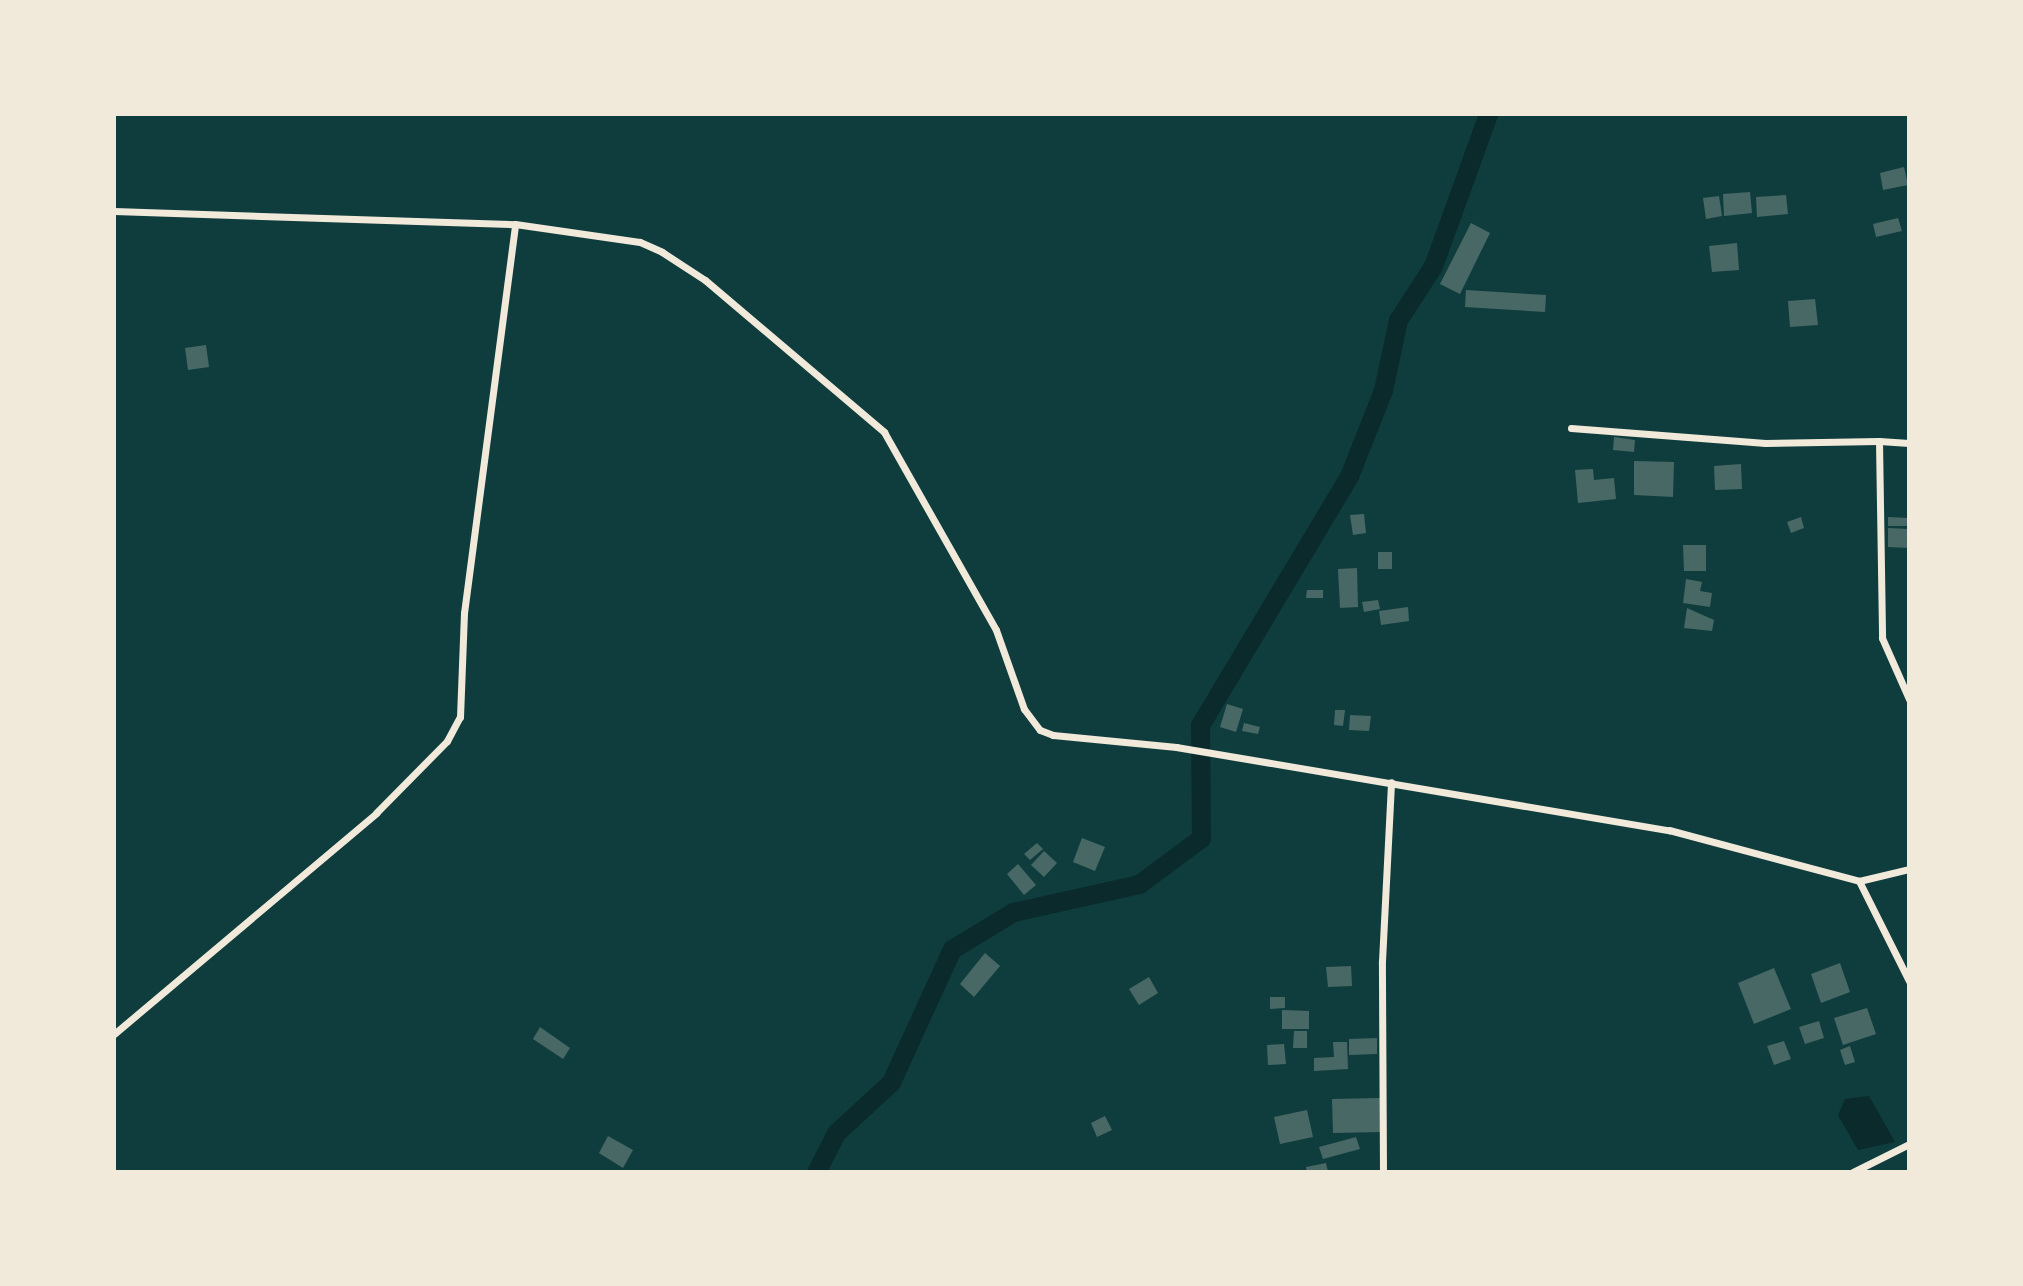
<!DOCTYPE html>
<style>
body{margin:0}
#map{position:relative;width:2023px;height:1286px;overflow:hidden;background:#0f3d3e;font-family:"Work Sans",sans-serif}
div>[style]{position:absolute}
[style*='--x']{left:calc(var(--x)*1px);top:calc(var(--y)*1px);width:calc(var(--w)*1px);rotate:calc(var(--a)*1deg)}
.water>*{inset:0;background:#0a2a2b}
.canal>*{height:19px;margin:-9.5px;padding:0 9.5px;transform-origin:9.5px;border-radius:9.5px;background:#0a2a2b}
.building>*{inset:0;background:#486865}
.minor>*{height:7px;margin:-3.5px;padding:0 3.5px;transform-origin:3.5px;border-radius:3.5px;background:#f1e9da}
span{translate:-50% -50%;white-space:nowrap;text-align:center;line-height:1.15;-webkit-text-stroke:7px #f1e9da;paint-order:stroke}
.frame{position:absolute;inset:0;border:116px solid #f1e9da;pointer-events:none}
</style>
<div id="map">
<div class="water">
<div style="clip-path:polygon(1869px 1096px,1895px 1142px,1858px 1150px,1838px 1115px,1845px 1099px)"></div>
</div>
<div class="canal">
<div style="--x:816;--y:1172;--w:44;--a:-62.9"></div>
<div style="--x:836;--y:1133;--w:75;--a:-42.8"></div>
<div style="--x:891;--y:1082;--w:146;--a:-65.4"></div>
<div style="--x:952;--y:949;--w:71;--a:-31.2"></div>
<div style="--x:1013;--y:912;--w:129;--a:-12.5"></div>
<div style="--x:1139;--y:884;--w:77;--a:-36.6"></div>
<div style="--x:1201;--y:838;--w:113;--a:-90.5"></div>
<div style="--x:1200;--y:725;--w:290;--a:-59.1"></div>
<div style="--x:1349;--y:476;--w:92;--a:-68.4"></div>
<div style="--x:1383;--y:390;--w:72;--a:-77.9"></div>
<div style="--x:1398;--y:320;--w:64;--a:-57.1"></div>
<div style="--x:1433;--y:266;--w:162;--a:-70.1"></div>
</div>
<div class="building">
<div style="clip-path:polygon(1904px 167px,1908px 185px,1883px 190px,1880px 173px)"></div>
<div style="clip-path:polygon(1750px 192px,1752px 213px,1724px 216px,1723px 194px)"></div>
<div style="clip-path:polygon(1786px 195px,1788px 214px,1757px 217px,1756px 197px)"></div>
<div style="clip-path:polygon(1719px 196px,1722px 216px,1706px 219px,1703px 198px)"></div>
<div style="clip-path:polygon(1898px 218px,1902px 231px,1876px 237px,1873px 224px)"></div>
<div style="clip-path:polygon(1471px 223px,1490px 233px,1460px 294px,1440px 284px)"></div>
<div style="clip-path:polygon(1737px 243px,1739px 270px,1712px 272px,1709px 246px)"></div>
<div style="clip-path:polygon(1466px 290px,1546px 295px,1545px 312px,1465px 307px)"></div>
<div style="clip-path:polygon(1815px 299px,1818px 325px,1790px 327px,1788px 301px)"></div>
<div style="clip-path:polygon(206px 345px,209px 367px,188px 370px,185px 348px)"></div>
<div style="clip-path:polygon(1614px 437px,1635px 440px,1634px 452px,1613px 450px)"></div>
<div style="clip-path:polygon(1634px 461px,1674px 462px,1673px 497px,1634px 495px)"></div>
<div style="clip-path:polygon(1741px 464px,1742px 489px,1715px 490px,1714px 466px)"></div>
<div style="clip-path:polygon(1593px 469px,1594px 480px,1614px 478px,1616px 499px,1578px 503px,1575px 470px)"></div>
<div style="clip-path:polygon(1364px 514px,1366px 533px,1353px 535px,1350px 515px)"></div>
<div style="clip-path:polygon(1801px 517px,1804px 528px,1791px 533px,1787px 522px)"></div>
<div style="clip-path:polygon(1888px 517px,1909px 518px,1909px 526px,1888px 526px)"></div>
<div style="clip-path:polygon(1888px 528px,1909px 529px,1909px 548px,1888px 547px)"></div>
<div style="clip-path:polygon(1683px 545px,1706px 545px,1706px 571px,1684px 571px)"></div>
<div style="clip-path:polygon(1378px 552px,1392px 552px,1392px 569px,1378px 569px)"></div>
<div style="clip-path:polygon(1357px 568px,1358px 607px,1340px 608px,1338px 569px)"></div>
<div style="clip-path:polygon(1686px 579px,1702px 582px,1700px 591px,1712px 593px,1710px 607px,1683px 603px)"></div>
<div style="clip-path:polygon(1307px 590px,1323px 590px,1323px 598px,1306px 598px)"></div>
<div style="clip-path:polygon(1378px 600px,1380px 609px,1364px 612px,1362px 602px)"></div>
<div style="clip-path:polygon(1408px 607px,1409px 621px,1381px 625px,1379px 611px)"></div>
<div style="clip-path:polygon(1687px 608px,1714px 620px,1712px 631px,1684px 628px)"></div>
<div style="clip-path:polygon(1227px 704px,1243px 709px,1236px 732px,1220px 727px)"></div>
<div style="clip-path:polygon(1335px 710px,1345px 710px,1343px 726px,1334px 725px)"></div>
<div style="clip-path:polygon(1350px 715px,1371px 716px,1369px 731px,1349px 730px)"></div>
<div style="clip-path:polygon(1244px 723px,1260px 727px,1258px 734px,1242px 731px)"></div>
<div style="clip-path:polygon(1082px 838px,1105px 847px,1095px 871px,1073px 862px)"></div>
<div style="clip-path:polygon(1037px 843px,1043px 849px,1030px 860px,1024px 854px)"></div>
<div style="clip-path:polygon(1044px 851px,1057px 863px,1044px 877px,1031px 865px)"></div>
<div style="clip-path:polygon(1018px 864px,1036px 885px,1024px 895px,1007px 874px)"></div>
<div style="clip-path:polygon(985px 953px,1000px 966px,974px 997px,960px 984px)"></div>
<div style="clip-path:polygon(1840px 963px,1850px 992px,1821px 1003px,1811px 974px)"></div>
<div style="clip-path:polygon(1351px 966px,1352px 986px,1328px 987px,1326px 967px)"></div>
<div style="clip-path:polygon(1774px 968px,1791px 1009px,1754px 1024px,1738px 983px)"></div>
<div style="clip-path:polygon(1149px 977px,1158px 993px,1139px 1005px,1129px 989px)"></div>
<div style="clip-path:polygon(1270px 997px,1285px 997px,1285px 1008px,1270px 1009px)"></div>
<div style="clip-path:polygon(1867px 1008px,1876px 1034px,1843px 1045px,1834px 1018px)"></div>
<div style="clip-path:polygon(1282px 1010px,1309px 1011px,1309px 1029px,1282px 1029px)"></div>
<div style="clip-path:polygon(1819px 1021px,1824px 1038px,1805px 1044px,1799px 1027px)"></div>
<div style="clip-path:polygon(540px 1027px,570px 1048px,563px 1059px,533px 1039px)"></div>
<div style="clip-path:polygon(1294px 1031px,1307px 1031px,1307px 1048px,1293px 1048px)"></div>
<div style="clip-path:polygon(1377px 1038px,1377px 1054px,1349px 1055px,1349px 1039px)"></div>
<div style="clip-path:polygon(1784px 1041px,1791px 1059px,1774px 1065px,1767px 1046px)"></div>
<div style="clip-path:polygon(1333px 1042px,1347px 1042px,1348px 1069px,1314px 1071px,1314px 1058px,1334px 1057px)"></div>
<div style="clip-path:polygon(1284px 1044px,1286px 1064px,1268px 1065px,1267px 1045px)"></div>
<div style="clip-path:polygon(1850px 1046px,1855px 1062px,1845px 1065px,1840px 1050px)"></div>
<div style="clip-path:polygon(1380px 1098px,1382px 1132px,1333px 1133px,1332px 1099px)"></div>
<div style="clip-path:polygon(1307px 1110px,1313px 1137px,1280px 1144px,1274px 1117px)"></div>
<div style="clip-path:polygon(1105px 1116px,1112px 1130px,1097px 1137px,1091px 1123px)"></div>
<div style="clip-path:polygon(608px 1136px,633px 1150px,623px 1168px,599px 1153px)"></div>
<div style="clip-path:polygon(1356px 1137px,1360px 1149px,1323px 1159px,1319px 1147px)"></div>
<div style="clip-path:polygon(1326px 1163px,1328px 1172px,1307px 1172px,1306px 1167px)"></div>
</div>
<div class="minor">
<div style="--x:114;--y:211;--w:401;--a:1.9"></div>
<div style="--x:515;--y:224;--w:126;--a:8.2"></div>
<div style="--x:640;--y:242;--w:24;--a:24"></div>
<div style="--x:662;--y:252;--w:51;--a:33.1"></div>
<div style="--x:705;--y:280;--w:235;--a:40.3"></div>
<div style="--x:884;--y:432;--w:227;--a:60.5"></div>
<div style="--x:996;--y:630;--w:84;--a:70.5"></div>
<div style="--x:1024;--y:709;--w:26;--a:53"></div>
<div style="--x:1040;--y:730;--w:14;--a:21"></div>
<div style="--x:1053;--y:735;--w:124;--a:5.6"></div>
<div style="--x:1176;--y:747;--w:500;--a:9.6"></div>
<div style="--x:1669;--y:830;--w:197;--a:15"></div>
<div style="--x:1859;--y:881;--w:51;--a:-13.5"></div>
<div style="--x:1571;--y:428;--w:195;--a:4.4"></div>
<div style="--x:1765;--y:443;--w:114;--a:-1"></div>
<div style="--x:1909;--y:443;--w:30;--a:-176"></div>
<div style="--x:1879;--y:441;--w:197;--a:89.1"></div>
<div style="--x:1882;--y:638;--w:67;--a:66.1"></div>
<div style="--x:1859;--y:881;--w:112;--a:63.4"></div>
<div style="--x:114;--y:1034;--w:343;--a:-40.1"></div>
<div style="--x:376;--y:813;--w:101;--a:-45.4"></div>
<div style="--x:447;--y:741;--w:27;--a:-62"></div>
<div style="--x:460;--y:717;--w:104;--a:-87.8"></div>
<div style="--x:464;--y:613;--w:392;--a:-82.5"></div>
<div style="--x:1383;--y:1172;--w:211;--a:-90.3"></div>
<div style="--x:1382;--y:961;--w:179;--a:-87.1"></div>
<div style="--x:1853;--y:1172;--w:63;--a:-26.6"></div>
</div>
<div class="frame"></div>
</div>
